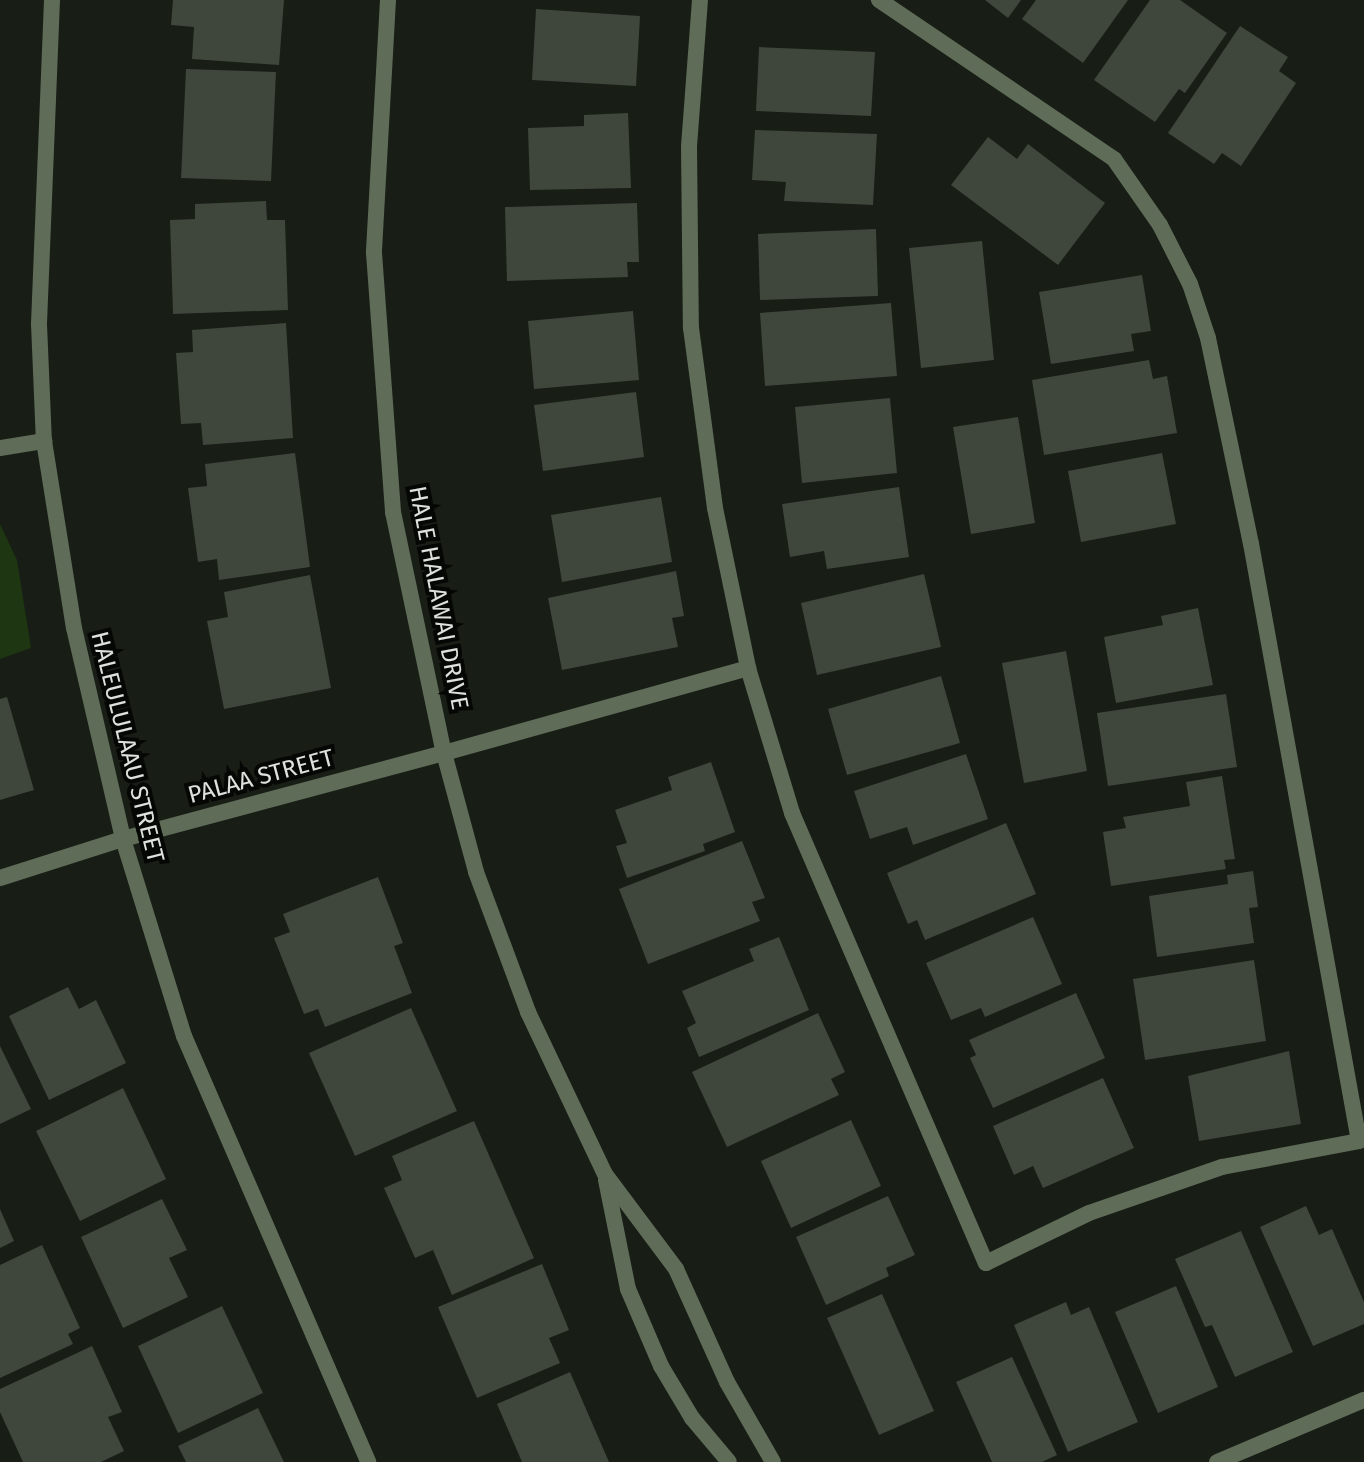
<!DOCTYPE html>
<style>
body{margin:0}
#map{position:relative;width:1364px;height:1462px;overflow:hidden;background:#181d15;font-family:"Fira Sans",sans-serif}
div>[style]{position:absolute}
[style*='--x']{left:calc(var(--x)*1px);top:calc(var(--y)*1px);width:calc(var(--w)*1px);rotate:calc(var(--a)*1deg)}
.green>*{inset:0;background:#1e3611}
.building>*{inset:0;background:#3f463c}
.lane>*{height:16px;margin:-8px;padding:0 8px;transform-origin:8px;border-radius:8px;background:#5e6c58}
.street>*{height:16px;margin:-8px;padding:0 8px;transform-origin:8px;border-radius:8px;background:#5e6c58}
span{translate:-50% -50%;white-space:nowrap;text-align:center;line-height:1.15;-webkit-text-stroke:8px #050704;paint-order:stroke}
.street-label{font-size:24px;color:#dee2dc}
</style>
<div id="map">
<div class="green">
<div style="clip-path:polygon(0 524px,17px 560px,31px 648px,0 659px)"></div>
</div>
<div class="building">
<div style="clip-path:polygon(173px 0,284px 0,279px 65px,192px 59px,194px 27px,171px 25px)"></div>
<div style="clip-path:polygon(985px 0,1021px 0,1008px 18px)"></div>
<div style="clip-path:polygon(1036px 0,1128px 0,1083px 63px,1022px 19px)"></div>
<div style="clip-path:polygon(1150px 0,1180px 0,1227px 33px,1185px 93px,1179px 89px,1155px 122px,1094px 80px)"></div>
<div style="clip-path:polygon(536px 9px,640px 16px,636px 86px,532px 80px)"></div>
<div style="clip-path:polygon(1240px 26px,1288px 57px,1279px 71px,1296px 83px,1241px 166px,1222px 153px,1214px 164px,1168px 133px)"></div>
<div style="clip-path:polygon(759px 47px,875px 52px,871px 116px,756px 111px)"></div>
<div style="clip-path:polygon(186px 69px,276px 72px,271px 181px,181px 178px)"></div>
<div style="clip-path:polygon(628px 113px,631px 188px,530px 190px,528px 128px,584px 126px,584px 115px)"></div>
<div style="clip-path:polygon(755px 130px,877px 134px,873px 205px,784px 201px,786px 182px,752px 180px)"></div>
<div style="clip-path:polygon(988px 137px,1017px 159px,1028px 144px,1105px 203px,1058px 265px,951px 185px)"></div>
<div style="clip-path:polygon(266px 201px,267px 220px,285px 220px,288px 310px,173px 314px,170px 220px,195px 219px,195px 204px)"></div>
<div style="clip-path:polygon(637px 203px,639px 262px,627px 262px,628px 277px,507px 281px,505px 207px)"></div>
<div style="clip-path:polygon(876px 229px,878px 296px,760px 300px,758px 234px)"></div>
<div style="clip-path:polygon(982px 241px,994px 360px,921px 368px,909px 248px)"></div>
<div style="clip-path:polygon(1142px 275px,1151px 331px,1131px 334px,1134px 351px,1051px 364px,1039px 292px)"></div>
<div style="clip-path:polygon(891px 303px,897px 376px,765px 386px,760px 313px)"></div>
<div style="clip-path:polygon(633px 311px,639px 380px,534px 389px,528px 321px)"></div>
<div style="clip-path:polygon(286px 323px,293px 438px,203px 445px,201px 423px,181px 424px,176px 353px,193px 352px,192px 330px)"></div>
<div style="clip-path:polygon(1149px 360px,1153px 379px,1167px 376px,1177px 433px,1044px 455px,1032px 380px)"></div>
<div style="clip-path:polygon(636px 392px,644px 457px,543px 471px,534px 405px)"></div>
<div style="clip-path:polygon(890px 398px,897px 473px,802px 483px,795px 407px)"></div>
<div style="clip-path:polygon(1018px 417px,1035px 523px,971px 534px,953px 427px)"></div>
<div style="clip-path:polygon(295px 453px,310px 567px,219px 580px,217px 559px,198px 562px,188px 488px,207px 486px,205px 464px)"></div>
<div style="clip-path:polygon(1162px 453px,1176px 524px,1081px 542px,1068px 471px)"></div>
<div style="clip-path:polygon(899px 487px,909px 557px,827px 569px,824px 551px,790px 557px,782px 504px)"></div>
<div style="clip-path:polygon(661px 497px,672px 562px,562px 582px,551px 515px)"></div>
<div style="clip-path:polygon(676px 571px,684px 616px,672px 618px,678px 647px,562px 670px,548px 598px)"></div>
<div style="clip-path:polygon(924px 574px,941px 647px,817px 675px,801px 603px)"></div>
<div style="clip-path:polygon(310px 575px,331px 688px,224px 709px,207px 621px,228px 617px,224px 592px)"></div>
<div style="clip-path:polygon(1198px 608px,1213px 685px,1116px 703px,1104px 637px,1163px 625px,1161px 616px)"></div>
<div style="clip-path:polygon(1066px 651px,1087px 771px,1024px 783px,1002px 663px)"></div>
<div style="clip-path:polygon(941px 676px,960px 743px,847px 775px,828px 709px)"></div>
<div style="clip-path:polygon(1226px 694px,1237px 767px,1108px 786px,1097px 713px)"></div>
<div style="clip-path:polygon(7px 697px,34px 790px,0 800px,0 699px)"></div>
<div style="clip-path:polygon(966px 754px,988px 819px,913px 845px,907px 827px,870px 839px,854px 791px)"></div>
<div style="clip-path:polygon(711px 762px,735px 832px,703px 844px,705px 851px,627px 878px,616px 846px,627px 843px,615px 810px,672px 790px,668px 777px)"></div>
<div style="clip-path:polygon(1222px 776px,1235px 859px,1224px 860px,1226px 869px,1111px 886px,1103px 832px,1126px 828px,1123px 817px,1190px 806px,1186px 782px)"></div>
<div style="clip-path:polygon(1006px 823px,1036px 894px,925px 940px,917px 920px,908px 924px,887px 873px)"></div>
<div style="clip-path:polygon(742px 841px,765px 898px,752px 902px,760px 921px,648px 964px,619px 889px)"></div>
<div style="clip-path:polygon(1253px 871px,1258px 907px,1249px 908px,1254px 943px,1157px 957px,1149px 896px,1228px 884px,1227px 875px)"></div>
<div style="clip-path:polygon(378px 877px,403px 943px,394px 946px,412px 993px,325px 1027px,318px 1009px,304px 1014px,274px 938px,290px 932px,283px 914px)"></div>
<div style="clip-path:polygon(1033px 917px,1062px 984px,985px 1017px,981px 1008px,951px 1020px,926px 963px)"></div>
<div style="clip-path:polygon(779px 937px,809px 1010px,699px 1057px,687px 1028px,696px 1023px,682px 991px,754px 961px,749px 949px)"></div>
<div style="clip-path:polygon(1254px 960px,1266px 1041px,1145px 1060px,1133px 979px)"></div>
<div style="clip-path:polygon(68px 987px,79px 1009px,96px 1000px,126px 1063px,49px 1100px,9px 1016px)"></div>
<div style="clip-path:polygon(1076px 993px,1105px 1058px,993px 1108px,970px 1058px,976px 1055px,969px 1040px)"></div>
<div style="clip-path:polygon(411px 1008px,457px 1111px,355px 1156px,309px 1053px)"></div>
<div style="clip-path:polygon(818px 1013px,845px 1072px,831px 1079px,839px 1095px,727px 1147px,692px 1072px)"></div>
<div style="clip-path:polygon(0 1046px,31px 1109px,0 1124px)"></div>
<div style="clip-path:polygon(1289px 1051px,1301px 1124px,1199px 1141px,1188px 1076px)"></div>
<div style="clip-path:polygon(1103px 1078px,1134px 1148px,1043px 1188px,1033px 1166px,1014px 1175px,993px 1126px)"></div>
<div style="clip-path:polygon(123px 1088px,166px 1179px,80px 1221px,36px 1131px)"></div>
<div style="clip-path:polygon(851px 1120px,881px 1186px,791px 1228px,761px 1161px)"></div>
<div style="clip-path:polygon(474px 1121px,534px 1258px,452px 1295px,433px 1250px,415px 1258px,384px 1188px,402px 1180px,392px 1156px)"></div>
<div style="clip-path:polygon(888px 1196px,915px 1255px,886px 1268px,889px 1276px,826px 1305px,796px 1237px)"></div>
<div style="clip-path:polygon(162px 1199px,187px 1250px,169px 1258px,188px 1297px,123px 1328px,81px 1237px)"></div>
<div style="clip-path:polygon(1306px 1206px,1319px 1235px,1332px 1229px,1364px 1302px,1364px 1324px,1313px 1346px,1260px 1227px)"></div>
<div style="clip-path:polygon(0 1209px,14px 1241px,0 1248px)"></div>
<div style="clip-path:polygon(1241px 1231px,1293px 1352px,1235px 1377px,1212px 1325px,1205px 1327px,1175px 1259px)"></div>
<div style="clip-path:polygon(42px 1245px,80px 1328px,68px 1334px,73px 1344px,0 1378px,0 1265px)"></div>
<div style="clip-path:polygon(542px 1264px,569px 1330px,549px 1338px,560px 1363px,477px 1398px,438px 1307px)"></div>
<div style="clip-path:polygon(1176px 1286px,1218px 1387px,1158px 1413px,1115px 1312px)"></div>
<div style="clip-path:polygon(882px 1294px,934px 1411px,879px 1435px,827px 1318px)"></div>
<div style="clip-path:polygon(1066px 1302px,1071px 1315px,1089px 1307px,1138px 1422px,1068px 1452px,1014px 1325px)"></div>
<div style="clip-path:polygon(222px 1306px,263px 1393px,178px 1433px,138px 1346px)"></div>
<div style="clip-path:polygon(92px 1346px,122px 1412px,108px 1417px,124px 1451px,101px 1462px,23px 1462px,0 1412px,0 1389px)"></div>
<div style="clip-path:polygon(1012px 1357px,1057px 1455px,1042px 1462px,992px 1462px,956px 1382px)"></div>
<div style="clip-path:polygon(570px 1372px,609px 1462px,522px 1462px,497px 1404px)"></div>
<div style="clip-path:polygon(258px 1408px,284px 1462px,186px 1462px,178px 1446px)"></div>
</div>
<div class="lane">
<div style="--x:700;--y:0;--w:147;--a:94.3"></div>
<div style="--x:689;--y:147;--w:181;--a:89.4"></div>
<div style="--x:691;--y:328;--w:182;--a:82.4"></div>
<div style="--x:715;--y:508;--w:163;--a:78.3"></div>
<div style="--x:444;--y:753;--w:316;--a:-15.6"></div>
<div style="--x:748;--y:668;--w:152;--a:73.1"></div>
<div style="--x:792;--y:813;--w:490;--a:66.7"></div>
<div style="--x:986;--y:1263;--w:114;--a:-25.9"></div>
<div style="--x:1089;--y:1213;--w:141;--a:-19.1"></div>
<div style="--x:1222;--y:1167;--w:139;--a:-10.7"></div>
<div style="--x:1359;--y:1141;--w:607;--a:-100.25"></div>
<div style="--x:1251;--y:544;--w:210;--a:-101.8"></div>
<div style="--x:1208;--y:338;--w:57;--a:-108.4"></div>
<div style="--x:1190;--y:284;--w:66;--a:-117"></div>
<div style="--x:1160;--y:225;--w:80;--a:-124.9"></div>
<div style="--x:1114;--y:159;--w:284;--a:-145.9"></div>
</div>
<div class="street">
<div style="--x:52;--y:0;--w:324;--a:92.3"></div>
<div style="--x:39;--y:324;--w:117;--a:87.6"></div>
<div style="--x:44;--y:441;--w:189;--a:80.9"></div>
<div style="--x:74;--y:628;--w:217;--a:76.9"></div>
<div style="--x:123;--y:839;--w:206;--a:72.8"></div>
<div style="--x:184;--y:1036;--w:464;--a:66.6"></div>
<div style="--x:388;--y:0;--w:253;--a:93.2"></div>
<div style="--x:374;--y:253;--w:260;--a:85.8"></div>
<div style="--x:393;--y:512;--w:246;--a:78.1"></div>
<div style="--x:444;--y:753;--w:123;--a:74.9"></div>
<div style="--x:476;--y:872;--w:149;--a:69.6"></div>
<div style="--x:528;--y:1012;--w:179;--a:64.6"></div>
<div style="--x:605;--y:1174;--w:119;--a:53.2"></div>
<div style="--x:676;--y:1269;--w:124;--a:65.7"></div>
<div style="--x:727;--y:1382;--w:92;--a:60.1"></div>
<div style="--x:0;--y:448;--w:45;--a:-9"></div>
<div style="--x:0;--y:878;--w:129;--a:-17.6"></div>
<div style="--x:123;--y:839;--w:332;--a:-15"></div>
<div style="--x:606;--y:1180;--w:111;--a:78.6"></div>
<div style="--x:628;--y:1289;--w:84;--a:66.8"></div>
<div style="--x:661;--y:1366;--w:61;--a:59.2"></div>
<div style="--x:692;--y:1418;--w:57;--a:49.9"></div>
<div style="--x:1217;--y:1462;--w:160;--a:-22.9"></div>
</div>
<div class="street-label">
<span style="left:438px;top:598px;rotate:79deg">HALE HALAWAI DRIVE</span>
<span style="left:127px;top:747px;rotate:76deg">HALEULULAAU STREET</span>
<span style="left:261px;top:777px;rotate:-15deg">PALAA STREET</span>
</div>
</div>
